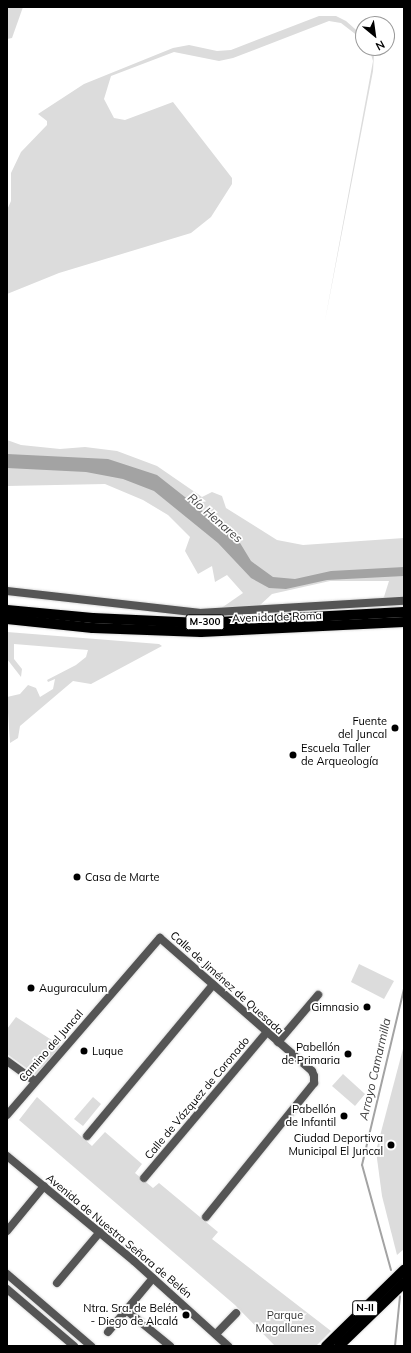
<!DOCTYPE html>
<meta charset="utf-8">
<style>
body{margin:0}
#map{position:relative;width:411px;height:1353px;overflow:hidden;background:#fff;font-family:Mulish,sans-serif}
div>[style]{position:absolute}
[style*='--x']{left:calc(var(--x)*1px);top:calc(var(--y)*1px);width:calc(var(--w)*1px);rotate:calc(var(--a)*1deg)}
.green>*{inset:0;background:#dcdcdc}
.water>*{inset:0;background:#a3a3a3}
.stream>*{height:2px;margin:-1px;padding:0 1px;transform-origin:1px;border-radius:1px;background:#a3a3a3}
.roads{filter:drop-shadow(0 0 1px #dbdbdb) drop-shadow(0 0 1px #dbdbdb)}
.street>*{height:8px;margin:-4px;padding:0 4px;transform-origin:4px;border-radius:4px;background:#555}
.primary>*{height:10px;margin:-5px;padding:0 5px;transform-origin:5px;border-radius:5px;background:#000}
.dots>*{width:11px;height:11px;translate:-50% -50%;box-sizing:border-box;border:2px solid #fff;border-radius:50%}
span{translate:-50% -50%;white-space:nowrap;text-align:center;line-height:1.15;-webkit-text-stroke:3.5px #fff;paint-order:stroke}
.shield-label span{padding:1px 3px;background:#fff;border:1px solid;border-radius:3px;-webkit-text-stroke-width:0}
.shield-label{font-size:10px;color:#000;font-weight:700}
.street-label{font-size:11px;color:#000}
.poi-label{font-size:11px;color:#000}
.right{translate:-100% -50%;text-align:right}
.left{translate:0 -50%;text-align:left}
.park-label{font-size:11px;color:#333}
.water-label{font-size:12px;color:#444;font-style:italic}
.frame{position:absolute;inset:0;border:8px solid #000;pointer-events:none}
.north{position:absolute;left:355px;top:16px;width:40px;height:40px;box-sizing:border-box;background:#fff;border:1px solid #999;border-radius:50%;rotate:151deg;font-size:11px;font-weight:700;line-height:16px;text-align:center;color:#000}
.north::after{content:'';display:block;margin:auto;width:14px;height:18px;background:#000;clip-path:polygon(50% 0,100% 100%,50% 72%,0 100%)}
</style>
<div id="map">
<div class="green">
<div style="clip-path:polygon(7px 7px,23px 7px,12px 38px,7px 39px)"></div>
<div style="clip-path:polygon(319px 16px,336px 16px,346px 21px,363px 36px,363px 40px,341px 23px,329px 21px,233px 58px,219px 61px,174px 52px,111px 76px,104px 99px,114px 118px,125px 120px,173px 102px,232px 178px,232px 184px,211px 217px,191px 233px,59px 273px,7px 294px,7px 210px,11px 201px,11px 173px,21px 152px,47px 125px,47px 121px,38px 114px,84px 84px,173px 48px,189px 45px,217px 51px,231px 50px)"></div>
<div style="clip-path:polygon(369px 48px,374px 54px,373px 71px,324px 326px,373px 61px)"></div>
<div style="clip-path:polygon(7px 440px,21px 445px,60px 449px,85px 447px,117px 451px,157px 466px,202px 497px,212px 492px,222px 496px,226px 508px,277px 540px,303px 545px,404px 538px,404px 598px,383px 600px,389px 581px,330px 581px,272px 594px,259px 606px,220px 609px,243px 593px,227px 575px,215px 582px,212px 566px,198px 574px,185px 551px,190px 537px,168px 515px,143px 500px,105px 484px,7px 486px)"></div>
<div style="clip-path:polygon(7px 632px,159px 644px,162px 646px,91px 684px,73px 681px,20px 726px,18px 738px,10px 743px,7px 697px,20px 694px,28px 685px,36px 688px,40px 697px,53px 689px,55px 679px,48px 682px,47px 680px,76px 665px,86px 657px,88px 650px,14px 644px,14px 659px,22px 669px,21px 677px,7px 659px)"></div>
<div style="clip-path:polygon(359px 964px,394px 981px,384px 999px,351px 982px)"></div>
<div style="clip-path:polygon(16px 1017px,61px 1046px,36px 1075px,7px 1054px,7px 1029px)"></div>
<div style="clip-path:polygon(404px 1045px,404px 1249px,397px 1255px,382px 1196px,376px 1151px)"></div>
<div style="clip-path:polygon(343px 1074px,365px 1094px,355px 1106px,332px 1086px)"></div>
<div style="clip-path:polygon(37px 1097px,92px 1146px,105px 1132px,142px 1164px,135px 1173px,153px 1188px,159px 1183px,218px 1232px,212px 1239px,331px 1331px,316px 1346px,275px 1346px,235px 1305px,19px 1120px)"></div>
<div style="clip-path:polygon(93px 1097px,101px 1104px,83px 1126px,74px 1119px)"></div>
</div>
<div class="water">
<div style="clip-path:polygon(7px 454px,108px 459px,157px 475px,237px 538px,251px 561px,273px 577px,295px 579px,331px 571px,404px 567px,404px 576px,327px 580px,286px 589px,269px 588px,251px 578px,218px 543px,154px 491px,123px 479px,86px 472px,7px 468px)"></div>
</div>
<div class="stream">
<div style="--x:391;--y:1270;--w:109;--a:-105.4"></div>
<div style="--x:362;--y:1165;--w:181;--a:-76.6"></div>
<div style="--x:395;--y:1346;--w:50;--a:-84.3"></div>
</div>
<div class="roads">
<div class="street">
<div style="--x:7;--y:591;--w:193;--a:6.5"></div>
<div style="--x:199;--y:613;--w:205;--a:-3.4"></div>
<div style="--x:278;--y:1042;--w:62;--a:-49.6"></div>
<div style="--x:7;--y:1061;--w:34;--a:36"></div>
<div style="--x:7;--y:1115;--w:234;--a:-49.2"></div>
<div style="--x:160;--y:938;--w:202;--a:41.2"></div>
<div style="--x:312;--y:1071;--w:5;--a:68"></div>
<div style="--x:314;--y:1076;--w:7;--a:90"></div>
<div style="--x:314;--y:1083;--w:172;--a:128.9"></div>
<div style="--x:87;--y:1136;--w:197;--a:-50.2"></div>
<div style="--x:7;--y:1156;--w:165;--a:39.6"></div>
<div style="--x:134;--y:1261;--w:127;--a:42.1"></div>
<div style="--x:144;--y:1178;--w:191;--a:-49.9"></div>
<div style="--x:7;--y:1231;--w:58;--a:-50.6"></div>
<div style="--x:7;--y:1274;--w:111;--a:40.6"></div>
<div style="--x:57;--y:1283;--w:67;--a:-49.9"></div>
<div style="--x:7;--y:1289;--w:88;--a:40.4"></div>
<div style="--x:126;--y:1310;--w:57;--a:39.3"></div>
<div style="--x:108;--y:1332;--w:70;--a:-50.2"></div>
<div style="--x:216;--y:1334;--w:29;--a:-46"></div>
</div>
<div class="primary">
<div style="--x:7;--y:610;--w:86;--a:5.3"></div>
<div style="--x:93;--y:618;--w:107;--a:2.7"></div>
<div style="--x:200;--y:623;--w:204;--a:-3.1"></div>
<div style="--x:7;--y:619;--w:86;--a:6"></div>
<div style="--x:93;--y:628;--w:108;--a:2.1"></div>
<div style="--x:201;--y:632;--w:203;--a:-2.8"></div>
<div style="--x:326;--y:1346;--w:109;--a:-44.3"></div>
<div style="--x:339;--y:1346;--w:91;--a:-44.1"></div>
</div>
</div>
<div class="dots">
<div style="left:395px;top:728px;background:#000"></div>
<div style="left:293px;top:755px;background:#000"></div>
<div style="left:77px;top:877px;background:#000"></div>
<div style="left:31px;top:988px;background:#000"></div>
<div style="left:367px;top:1007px;background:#000"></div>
<div style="left:84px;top:1051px;background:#000"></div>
<div style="left:348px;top:1054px;background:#000"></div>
<div style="left:344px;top:1116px;background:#000"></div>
<div style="left:391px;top:1145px;background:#000"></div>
<div style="left:186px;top:1315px;background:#000"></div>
</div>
<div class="shield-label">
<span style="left:205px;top:622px">M-300</span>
<span style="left:365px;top:1308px">N-II</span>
</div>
<div class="street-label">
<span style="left:277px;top:617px;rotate:-2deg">Avenida de Roma</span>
<span style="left:227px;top:983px;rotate:42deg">Calle de Jiménez de Quesada</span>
<span style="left:51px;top:1046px;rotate:-49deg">Camino del Juncal</span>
<span style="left:197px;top:1098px;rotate:-50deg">Calle de Vázquez de Coronado</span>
<span style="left:119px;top:1236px;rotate:40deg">Avenida de Nuestra Señora de Belén</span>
</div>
<div class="poi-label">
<span class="right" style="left:387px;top:728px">Fuente<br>del Juncal</span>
<span class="left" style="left:301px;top:755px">Escuela Taller<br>de Arqueología</span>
<span class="left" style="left:85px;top:877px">Casa de Marte</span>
<span class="left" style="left:39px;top:988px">Auguraculum</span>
<span class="right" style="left:359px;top:1007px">Gimnasio</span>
<span class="right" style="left:340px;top:1054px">Pabellón<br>de Primaria</span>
<span class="left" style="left:92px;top:1051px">Luque</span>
<span class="right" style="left:336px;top:1116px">Pabellón<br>de Infantil</span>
<span class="right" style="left:383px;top:1145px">Ciudad Deportiva<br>Municipal El Juncal</span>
<span class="right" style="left:178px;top:1315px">Ntra. Sra. de Belén<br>- Diego de Alcalá</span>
</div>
<div class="park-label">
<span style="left:285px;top:1322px">Parque<br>Magallanes</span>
</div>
<div class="water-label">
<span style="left:215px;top:518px;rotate:41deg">Río Henares</span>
<span style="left:375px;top:1069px;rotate:-77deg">Arroyo Camarmilla</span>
</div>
<div class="frame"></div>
<div class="north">N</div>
</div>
